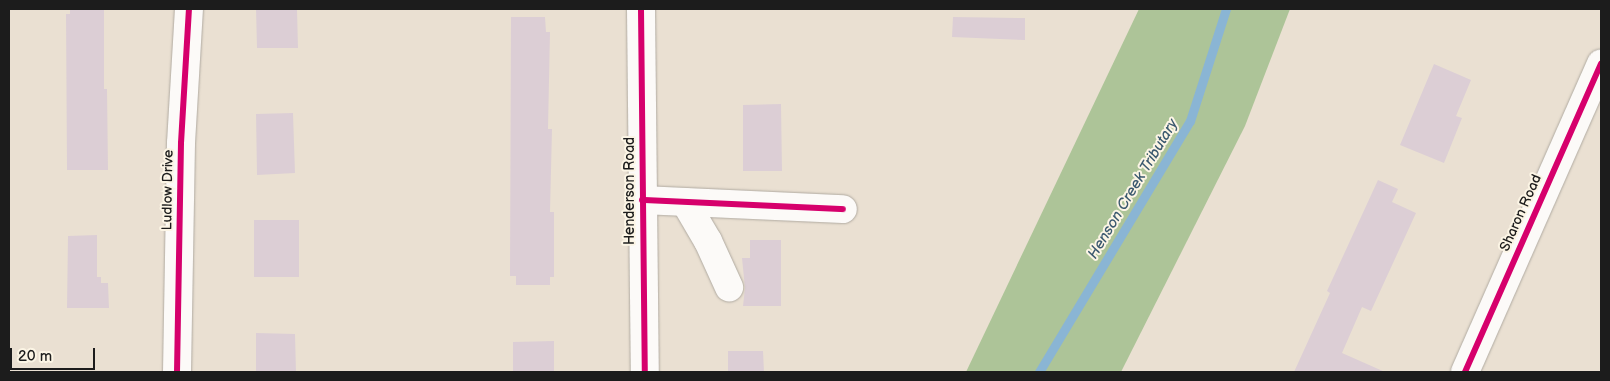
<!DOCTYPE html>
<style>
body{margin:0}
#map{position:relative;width:1610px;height:381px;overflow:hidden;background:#eae0d2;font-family:"Balsamiq Sans",sans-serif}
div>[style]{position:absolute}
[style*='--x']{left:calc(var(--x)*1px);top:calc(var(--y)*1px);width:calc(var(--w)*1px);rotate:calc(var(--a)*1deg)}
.forest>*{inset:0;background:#adc498}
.stream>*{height:9px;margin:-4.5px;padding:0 4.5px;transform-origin:4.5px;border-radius:4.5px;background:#8ab5d4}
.building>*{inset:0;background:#dcced5}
.roads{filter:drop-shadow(0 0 1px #b0aaa1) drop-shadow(0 0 1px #b0aaa1)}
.minor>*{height:28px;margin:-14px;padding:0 14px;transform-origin:14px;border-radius:14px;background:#fcfaf8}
.tertiary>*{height:28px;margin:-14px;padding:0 14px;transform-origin:14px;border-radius:14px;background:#fcfaf8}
.cycleway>*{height:6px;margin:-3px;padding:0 3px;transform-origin:3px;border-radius:3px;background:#d6006c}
span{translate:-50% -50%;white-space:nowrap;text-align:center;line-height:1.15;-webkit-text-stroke:4px #fcf5e5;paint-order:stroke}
.street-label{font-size:14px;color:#1c1c1c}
.water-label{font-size:15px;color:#3b596f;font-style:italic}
.frame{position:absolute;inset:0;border:10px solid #1c1c1c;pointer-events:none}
.scale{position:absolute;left:10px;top:348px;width:85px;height:22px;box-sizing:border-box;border:2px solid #1c1c1c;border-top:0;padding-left:6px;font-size:15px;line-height:18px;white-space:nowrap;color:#1c1c1c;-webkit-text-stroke:4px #fcf5e5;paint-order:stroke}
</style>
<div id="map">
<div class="forest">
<div style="clip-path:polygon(1139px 9px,1290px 9px,1245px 126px,1121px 372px,966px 372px)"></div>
</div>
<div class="stream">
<div style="--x:1039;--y:372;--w:293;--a:-59"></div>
<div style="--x:1190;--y:121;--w:118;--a:-72.2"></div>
</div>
<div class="building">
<div style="clip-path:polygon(70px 9px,104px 9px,104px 89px,107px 89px,108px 170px,67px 170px,66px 14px,70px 14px)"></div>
<div style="clip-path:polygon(256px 9px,297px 9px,298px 48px,257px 48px)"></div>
<div style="clip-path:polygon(511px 17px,545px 17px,546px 32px,550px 32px,548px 129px,552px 129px,550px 212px,554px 212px,554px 277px,550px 277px,550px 285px,516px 285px,516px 276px,510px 276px)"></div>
<div style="clip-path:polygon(953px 17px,1025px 18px,1025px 40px,952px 37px)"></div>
<div style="clip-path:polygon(1434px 64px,1471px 80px,1456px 116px,1462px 118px,1444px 163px,1400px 145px)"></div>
<div style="clip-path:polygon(781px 104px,782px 171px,743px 171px,743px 105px)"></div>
<div style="clip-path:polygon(293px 113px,295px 173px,257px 175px,256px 114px)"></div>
<div style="clip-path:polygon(1378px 180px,1398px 189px,1392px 202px,1416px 213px,1371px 311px,1362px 307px,1342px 353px,1385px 372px,1294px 372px,1330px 293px,1327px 291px)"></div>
<div style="clip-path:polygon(254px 220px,299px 220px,299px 277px,254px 277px)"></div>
<div style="clip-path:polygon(97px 235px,97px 277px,101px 277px,101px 283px,108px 283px,109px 308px,67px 308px,68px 236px)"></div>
<div style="clip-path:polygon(750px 240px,781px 240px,781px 306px,743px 306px,745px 288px,742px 258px,750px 258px)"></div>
<div style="clip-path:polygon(256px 333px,295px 334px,296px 372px,256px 372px)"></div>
<div style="clip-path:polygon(554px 341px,554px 372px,513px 372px,513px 342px)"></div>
<div style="clip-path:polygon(728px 351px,763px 351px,764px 372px,728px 372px)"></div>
</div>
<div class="roads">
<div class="minor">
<div style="--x:642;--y:200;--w:201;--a:2.6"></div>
<div style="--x:685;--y:202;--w:45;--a:59.5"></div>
<div style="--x:708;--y:241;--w:51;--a:65.5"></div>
<div style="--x:177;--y:372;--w:229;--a:-89"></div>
<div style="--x:181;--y:143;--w:134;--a:-86.6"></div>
<div style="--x:1465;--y:372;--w:337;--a:-66.2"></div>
</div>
<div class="tertiary">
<div style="--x:641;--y:9;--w:363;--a:89.4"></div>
</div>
</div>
<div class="cycleway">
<div style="--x:641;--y:9;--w:363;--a:89.4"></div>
<div style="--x:642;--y:200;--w:201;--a:2.6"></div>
<div style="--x:177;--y:372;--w:229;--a:-89"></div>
<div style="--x:181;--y:143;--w:134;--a:-86.6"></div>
<div style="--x:1465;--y:372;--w:337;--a:-66.2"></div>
</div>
<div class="street-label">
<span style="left:168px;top:190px;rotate:-89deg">Ludlow Drive</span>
<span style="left:630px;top:191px;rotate:-90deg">Henderson Road</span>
<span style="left:1521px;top:213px;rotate:-66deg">Sharon Road</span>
</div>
<div class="water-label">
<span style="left:1133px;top:189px;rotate:-59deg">Henson Creek Tributary</span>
</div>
<div class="frame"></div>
<div class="scale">20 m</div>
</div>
